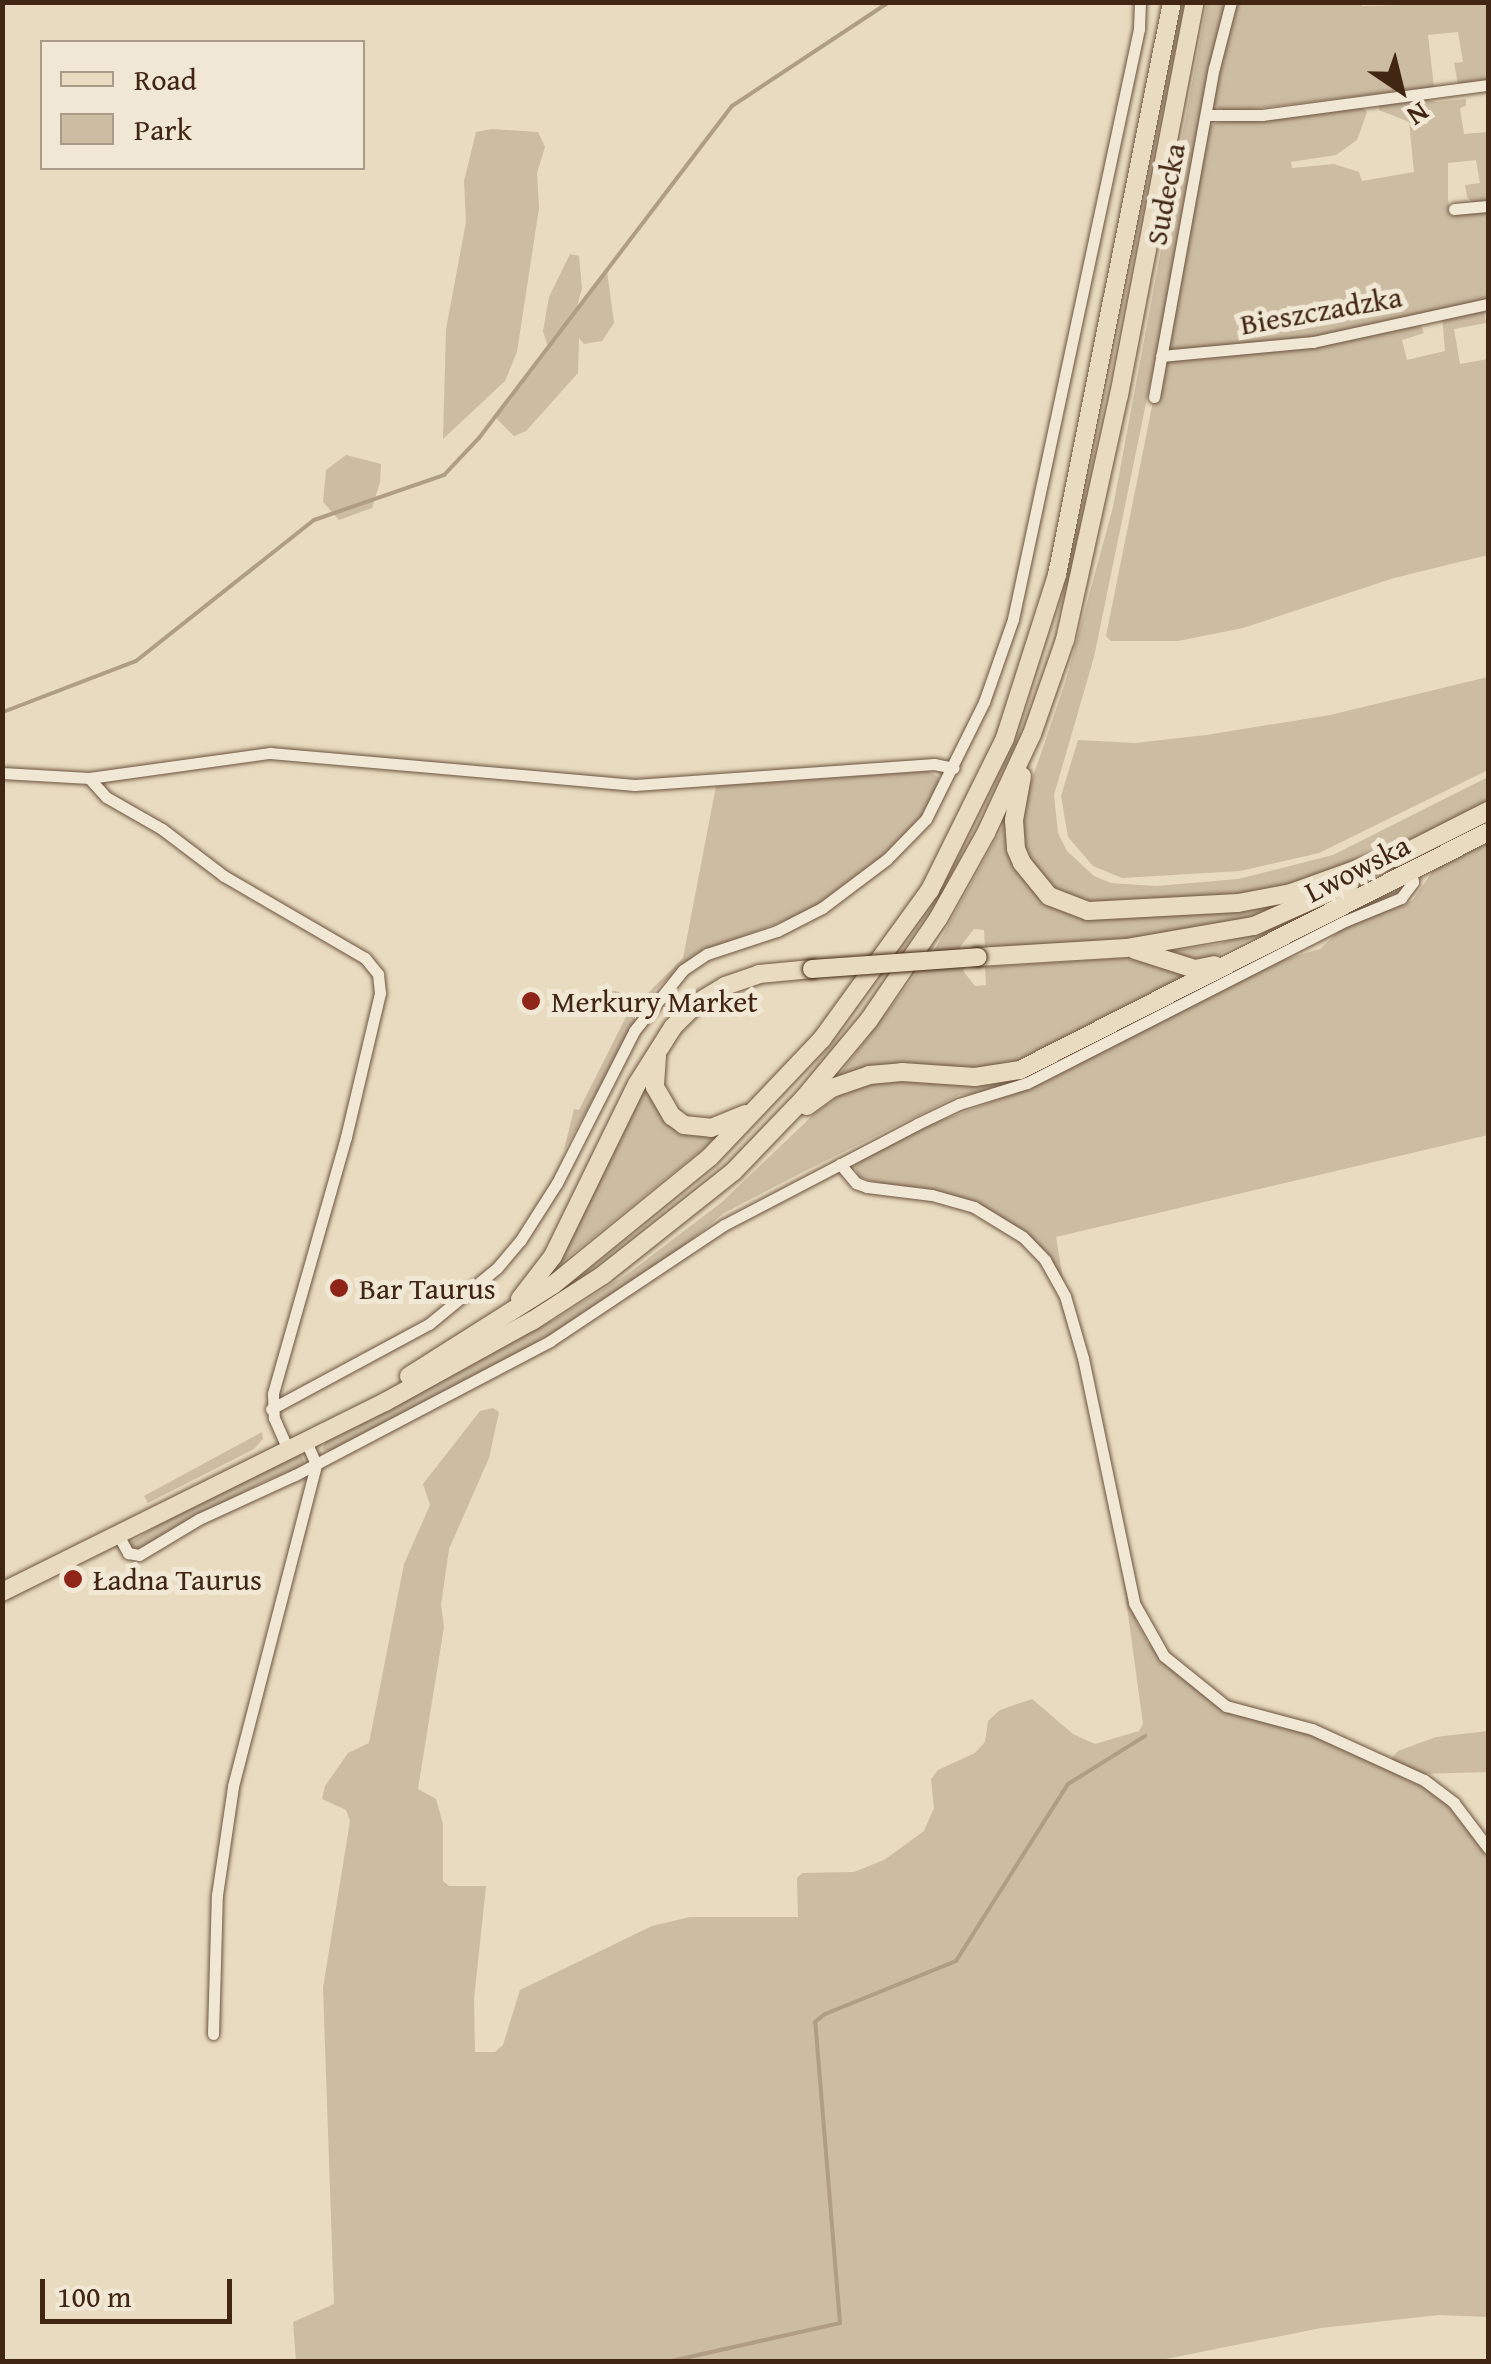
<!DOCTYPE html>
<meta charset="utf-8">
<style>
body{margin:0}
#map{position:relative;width:1491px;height:2364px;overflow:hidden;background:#e8dbbf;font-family:"Gentium Book Plus",serif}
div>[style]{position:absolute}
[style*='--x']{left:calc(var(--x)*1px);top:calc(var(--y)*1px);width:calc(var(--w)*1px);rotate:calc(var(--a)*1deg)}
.green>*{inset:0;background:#ccbca2}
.stream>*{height:4px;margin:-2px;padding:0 2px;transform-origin:2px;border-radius:2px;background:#b09d85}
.roads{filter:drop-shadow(0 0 2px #6c533f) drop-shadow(0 0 2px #6c533f)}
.street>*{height:11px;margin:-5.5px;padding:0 5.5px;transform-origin:5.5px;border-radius:5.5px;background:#f0e8d5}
.primary>*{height:18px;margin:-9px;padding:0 9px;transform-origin:9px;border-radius:9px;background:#e8dbbf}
.bridges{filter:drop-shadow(0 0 2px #422614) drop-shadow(0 0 2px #422614)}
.primary-bridge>*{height:18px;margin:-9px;padding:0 9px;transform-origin:9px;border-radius:9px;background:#e8dbbf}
.dots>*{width:28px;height:28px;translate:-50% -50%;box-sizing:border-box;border:5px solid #f0e8d5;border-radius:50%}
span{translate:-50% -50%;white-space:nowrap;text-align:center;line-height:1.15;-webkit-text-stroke:10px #f0e8d5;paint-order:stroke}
.street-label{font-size:30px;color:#422614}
.poi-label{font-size:30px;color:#422614}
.left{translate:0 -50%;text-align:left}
.frame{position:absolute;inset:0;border:5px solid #422614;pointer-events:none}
.legend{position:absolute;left:40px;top:40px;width:325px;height:130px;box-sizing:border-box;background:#f0e8d5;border:2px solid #aa9a88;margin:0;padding:12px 18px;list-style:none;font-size:30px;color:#422614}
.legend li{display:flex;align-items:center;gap:20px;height:50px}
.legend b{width:50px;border:2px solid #aa9a88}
.north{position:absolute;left:1351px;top:40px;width:100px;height:100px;-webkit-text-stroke:8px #f0e8d5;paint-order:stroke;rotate:145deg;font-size:28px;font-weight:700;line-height:40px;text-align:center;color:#422614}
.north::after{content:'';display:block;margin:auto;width:35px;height:45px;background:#422614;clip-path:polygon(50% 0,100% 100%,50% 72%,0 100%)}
.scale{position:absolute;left:40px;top:2279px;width:192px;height:45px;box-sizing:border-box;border:5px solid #422614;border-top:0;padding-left:12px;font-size:30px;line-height:35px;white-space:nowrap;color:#422614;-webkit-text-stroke:8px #f0e8d5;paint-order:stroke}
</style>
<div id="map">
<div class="green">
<div style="clip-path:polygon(1361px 2px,1362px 6px,1488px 3px,1488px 80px,1458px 84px,1454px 63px,1463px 62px,1458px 32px,1428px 35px,1434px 87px,1226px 112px,1211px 103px,1235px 3px)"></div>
<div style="clip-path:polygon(1207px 3px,1228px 3px,1094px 657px,1054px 795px,1058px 833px,1067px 851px,1094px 876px,1111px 883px,1156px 886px,1238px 879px,1333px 855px,1488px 777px,1488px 801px,1384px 854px,1272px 891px,1115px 908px,1063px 896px,1043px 882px,1021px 839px,1021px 812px,1066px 680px,1113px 507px)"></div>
<div style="clip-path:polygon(1420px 98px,1436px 102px,1466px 99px,1466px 106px,1460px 108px,1464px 134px,1488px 132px,1488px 203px,1473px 203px,1467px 197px,1465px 185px,1480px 183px,1476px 160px,1448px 163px,1448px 199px,1450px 215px,1488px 210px,1488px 300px,1419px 321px,1424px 333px,1402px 340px,1407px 360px,1445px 351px,1442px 315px,1484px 310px,1486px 323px,1454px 329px,1460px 364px,1488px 359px,1488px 555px,1394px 578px,1243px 628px,1178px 641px,1111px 641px,1106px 636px,1208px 127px,1218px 122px,1361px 106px,1367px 112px,1357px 140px,1336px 155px,1291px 162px,1292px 168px,1334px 164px,1359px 172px,1362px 181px,1414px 172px,1409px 122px,1379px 110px,1379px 103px)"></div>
<div style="clip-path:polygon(492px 129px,538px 132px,545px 147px,537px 173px,539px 208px,517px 352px,505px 381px,443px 439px,446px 329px,466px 222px,464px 181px,476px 132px)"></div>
<div style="clip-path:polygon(570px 254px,579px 256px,582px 288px,576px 310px,607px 271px,614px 323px,602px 341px,584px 344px,579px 338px,578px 373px,526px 431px,514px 436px,495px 417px,548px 347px,543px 331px,549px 297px)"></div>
<div style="clip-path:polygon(346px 455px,381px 464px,380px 482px,372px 508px,339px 520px,323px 502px,326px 470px)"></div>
<div style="clip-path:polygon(1488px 677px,1488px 770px,1319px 853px,1240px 871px,1122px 878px,1093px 866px,1068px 837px,1061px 796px,1078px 740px,1135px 743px,1206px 735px,1330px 715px)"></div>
<div style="clip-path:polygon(928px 771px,938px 777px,939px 784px,922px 816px,881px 858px,806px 913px,698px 953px,656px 989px,564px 1150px,574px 1109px,579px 1110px,635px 999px,615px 994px,597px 996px,600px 988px,644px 997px,683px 958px,716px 786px)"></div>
<div style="clip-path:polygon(1007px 819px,1017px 869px,1031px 889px,1049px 903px,1081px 917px,1221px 912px,1328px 888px,1267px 916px,1142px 938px,985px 948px,984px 930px,974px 929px,960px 947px,964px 972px,975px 986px,986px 985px,985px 967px,1123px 958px,1140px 958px,1194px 975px,1013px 1065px,836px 1079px,935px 949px)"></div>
<div style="clip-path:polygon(1488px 840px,1488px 1135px,1056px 1237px,1064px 1285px,1007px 1221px,859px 1177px,854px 1164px,929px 1125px,1019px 1092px,1266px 965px,1320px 949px,1345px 925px,1412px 901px,1435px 868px)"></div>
<div style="clip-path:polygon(1400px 887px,1397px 893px,1026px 1080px,986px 1093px,959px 1095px,801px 1173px,724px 1213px,675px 1253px,556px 1332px,332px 1452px,322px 1449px,327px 1439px,559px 1317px,629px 1273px,722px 1202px,813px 1115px,847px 1090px,886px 1080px,996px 1082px)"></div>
<div style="clip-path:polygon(1282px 923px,1210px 959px,1196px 960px,1169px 951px,1219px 944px)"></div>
<div style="clip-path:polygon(646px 1078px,682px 1131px,720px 1135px,551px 1271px)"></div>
<div style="clip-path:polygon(493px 1408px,499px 1412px,489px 1458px,449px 1549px,441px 1605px,444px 1627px,418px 1789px,436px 1799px,443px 1824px,443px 1881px,449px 1886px,486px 1886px,474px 1999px,475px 2052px,495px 2052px,503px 2045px,520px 1990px,652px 1926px,690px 1917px,798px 1917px,797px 1878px,802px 1873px,854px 1872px,884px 1860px,924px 1831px,934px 1808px,931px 1779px,938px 1770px,975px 1753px,985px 1742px,988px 1721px,1000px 1710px,1032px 1699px,1073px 1734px,1095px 1744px,1139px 1731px,1143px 1724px,1122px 1570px,1136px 1621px,1148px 1643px,1199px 1691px,1233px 1714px,1302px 1729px,1438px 1794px,1488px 1854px,1488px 2317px,1439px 2315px,1321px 2328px,1151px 2362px,296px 2362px,293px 2322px,334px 2304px,323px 1988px,350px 1821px,346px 1810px,322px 1799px,325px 1786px,348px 1753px,369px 1743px,404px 1564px,430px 1505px,423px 1484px,480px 1411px)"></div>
<div style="clip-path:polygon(262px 1432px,263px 1439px,254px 1449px,148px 1503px,144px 1496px)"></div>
<div style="clip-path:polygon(300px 1453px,305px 1463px,302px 1467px,265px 1481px,137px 1549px,127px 1545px,167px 1519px)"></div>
<div style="clip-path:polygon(1488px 1731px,1488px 1772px,1419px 1774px,1389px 1761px,1398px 1751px,1436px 1737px)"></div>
</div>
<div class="stream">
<div style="--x:3;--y:712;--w:142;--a:-21"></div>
<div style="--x:136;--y:661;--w:227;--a:-38.4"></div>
<div style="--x:314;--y:520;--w:138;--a:-19.1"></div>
<div style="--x:444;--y:475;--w:51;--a:-46.6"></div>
<div style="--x:479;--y:438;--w:417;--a:-52.7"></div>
<div style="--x:732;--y:106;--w:188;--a:-33.5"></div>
<div style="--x:667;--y:2362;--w:177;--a:-12.7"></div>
<div style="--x:840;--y:2323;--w:302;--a:-94.7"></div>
<div style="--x:815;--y:2022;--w:13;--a:-39"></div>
<div style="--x:825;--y:2014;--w:141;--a:-22"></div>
<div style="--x:956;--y:1961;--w:209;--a:-57.7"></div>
<div style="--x:1068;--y:1784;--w:91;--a:-31.9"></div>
</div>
<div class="roads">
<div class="street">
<div style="--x:1206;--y:115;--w:56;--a:0"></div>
<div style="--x:1262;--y:115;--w:228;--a:-7.6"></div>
<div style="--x:1454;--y:209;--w:34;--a:-5"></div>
<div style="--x:1161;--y:356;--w:153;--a:-5.3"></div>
<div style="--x:1313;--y:342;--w:179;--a:-12.3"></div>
<div style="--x:1154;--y:397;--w:334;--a:-79.7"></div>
<div style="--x:1214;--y:68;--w:68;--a:-75.6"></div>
<div style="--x:2;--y:773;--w:87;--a:3.3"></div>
<div style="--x:89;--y:778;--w:183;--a:-7.9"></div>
<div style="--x:270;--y:753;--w:366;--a:5"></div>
<div style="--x:635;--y:785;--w:300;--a:-4"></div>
<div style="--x:934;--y:764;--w:20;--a:11"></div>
<div style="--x:89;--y:778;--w:25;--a:48"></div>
<div style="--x:106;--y:797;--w:64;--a:29.7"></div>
<div style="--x:162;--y:829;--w:78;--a:37.2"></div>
<div style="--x:224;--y:876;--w:163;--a:30.2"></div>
<div style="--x:365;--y:958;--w:21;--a:51"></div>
<div style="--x:378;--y:974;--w:19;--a:84"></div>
<div style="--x:380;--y:993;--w:148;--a:103.3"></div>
<div style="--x:346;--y:1137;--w:267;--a:105.9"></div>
<div style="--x:273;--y:1394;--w:24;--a:88"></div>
<div style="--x:274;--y:1418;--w:27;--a:66"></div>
<div style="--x:840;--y:1164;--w:25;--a:50"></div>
<div style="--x:856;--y:1183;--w:12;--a:20"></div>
<div style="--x:867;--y:1187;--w:65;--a:7"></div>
<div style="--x:932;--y:1195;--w:44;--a:15.9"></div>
<div style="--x:974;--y:1207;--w:57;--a:31.5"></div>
<div style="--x:1023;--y:1237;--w:32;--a:46"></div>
<div style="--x:1045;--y:1260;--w:41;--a:60.9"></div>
<div style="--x:1065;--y:1296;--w:65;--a:73.8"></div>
<div style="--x:1083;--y:1358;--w:250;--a:78.2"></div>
<div style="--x:1134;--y:1603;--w:61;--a:60.5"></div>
<div style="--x:1164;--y:1656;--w:80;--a:38.9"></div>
<div style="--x:1226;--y:1706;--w:89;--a:15"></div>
<div style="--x:1312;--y:1729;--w:123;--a:24.5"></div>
<div style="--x:1424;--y:1780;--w:38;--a:37"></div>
<div style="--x:1454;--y:1803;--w:56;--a:52.9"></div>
<div style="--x:271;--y:1409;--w:179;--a:-28.3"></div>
<div style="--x:429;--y:1324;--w:88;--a:-39.5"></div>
<div style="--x:497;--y:1268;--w:35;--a:-50"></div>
<div style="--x:520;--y:1241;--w:69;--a:-57.5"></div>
<div style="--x:557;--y:1183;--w:170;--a:-63.1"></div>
<div style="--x:634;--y:1031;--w:78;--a:-51.2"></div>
<div style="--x:683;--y:970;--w:29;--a:-34"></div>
<div style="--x:707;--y:954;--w:74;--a:-18.2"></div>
<div style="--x:777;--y:931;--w:51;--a:-27.1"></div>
<div style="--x:822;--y:908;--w:81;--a:-37"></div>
<div style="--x:887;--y:859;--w:56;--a:-45.7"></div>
<div style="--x:926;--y:819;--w:131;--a:-63.6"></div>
<div style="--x:984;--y:702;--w:88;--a:-70.7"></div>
<div style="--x:1013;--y:619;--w:603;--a:-77.95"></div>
<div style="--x:1139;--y:29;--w:27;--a:-88"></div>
<div style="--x:117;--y:1533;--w:23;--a:61"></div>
<div style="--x:128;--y:1553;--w:11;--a:10"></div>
<div style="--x:139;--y:1555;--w:70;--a:-31"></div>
<div style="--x:199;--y:1519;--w:106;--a:-24.6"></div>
<div style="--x:295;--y:1475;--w:288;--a:-27.7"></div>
<div style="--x:550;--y:1341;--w:209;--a:-33.7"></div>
<div style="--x:724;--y:1225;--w:218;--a:-27.6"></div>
<div style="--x:917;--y:1124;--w:47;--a:-25.5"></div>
<div style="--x:959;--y:1104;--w:71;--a:-17.2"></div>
<div style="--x:1027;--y:1083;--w:357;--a:-27"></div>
<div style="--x:1345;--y:921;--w:61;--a:-22.3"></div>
<div style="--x:1401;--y:898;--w:20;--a:-53"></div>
<div style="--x:1413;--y:882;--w:14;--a:-98"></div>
<div style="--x:213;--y:2034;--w:139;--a:-88.4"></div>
<div style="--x:217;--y:1895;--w:110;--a:-81.6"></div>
<div style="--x:233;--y:1786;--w:333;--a:-75.5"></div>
<div style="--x:316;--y:1464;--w:24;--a:-114"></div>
</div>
<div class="primary">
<div style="--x:1022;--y:776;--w:45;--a:100.3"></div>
<div style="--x:1014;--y:820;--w:29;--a:86"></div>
<div style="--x:1016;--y:849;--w:15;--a:67"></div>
<div style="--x:1022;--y:863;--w:43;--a:50.7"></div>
<div style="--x:1049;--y:896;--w:42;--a:21"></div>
<div style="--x:1088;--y:911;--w:150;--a:-3.1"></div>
<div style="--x:1238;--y:903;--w:54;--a:-10.7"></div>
<div style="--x:1291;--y:893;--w:121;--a:-19.8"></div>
<div style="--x:1395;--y:858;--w:104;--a:-26.8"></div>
<div style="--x:1135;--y:950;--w:63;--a:17.6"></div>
<div style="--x:1195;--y:969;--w:20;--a:-11"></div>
<div style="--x:978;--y:957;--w:148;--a:-3.5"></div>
<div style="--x:1126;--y:948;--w:130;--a:-9.8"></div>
<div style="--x:1254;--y:926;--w:105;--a:-24.1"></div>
<div style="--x:657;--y:1056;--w:31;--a:94"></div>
<div style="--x:655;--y:1087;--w:34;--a:60"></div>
<div style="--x:672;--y:1116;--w:15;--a:37"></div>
<div style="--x:684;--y:1125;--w:27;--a:6"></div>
<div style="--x:711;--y:1128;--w:37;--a:-22"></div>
<div style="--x:807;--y:1106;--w:31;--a:-36"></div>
<div style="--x:832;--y:1088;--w:39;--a:-19"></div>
<div style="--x:869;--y:1075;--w:33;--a:-5"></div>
<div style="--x:902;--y:1072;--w:73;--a:3.9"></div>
<div style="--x:975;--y:1077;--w:46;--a:-8.8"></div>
<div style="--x:1020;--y:1070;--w:525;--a:-26.96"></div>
<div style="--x:520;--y:1299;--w:54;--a:-52.5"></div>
<div style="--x:553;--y:1256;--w:191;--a:-64"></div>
<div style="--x:637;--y:1084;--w:67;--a:-57.7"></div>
<div style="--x:673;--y:1027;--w:34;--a:-45"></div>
<div style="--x:697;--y:1003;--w:33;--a:-31"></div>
<div style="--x:725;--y:986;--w:36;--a:-19"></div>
<div style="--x:759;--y:974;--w:53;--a:-5.4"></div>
<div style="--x:409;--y:1376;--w:170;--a:-32.3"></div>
<div style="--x:553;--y:1285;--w:203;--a:-39.2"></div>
<div style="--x:710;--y:1157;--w:163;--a:-46.5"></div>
<div style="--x:822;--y:1039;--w:184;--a:-54.1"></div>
<div style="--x:930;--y:890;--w:169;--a:-63.7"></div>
<div style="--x:1005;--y:738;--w:171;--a:-72.3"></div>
<div style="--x:1057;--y:575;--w:584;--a:-78.65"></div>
<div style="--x:2;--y:1592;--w:428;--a:-26.4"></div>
<div style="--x:385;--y:1402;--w:168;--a:-28.9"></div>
<div style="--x:532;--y:1321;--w:85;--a:-32.9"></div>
<div style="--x:603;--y:1275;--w:166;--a:-38.4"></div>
<div style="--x:733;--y:1172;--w:103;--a:-46.2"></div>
<div style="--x:804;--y:1098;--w:102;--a:-50.2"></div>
<div style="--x:869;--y:1020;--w:122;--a:-55.7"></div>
<div style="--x:938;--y:919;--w:98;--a:-60.8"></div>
<div style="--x:986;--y:833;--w:109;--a:-65.1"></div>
<div style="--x:1032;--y:734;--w:100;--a:-70.7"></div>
<div style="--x:1065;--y:640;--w:251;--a:-77.6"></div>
<div style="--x:1119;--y:395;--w:400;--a:-79.1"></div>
</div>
</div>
<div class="bridges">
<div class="primary-bridge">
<div style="--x:812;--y:969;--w:166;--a:-4.1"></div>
</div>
</div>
<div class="dots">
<div style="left:531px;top:1001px;background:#8f2418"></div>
<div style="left:339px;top:1288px;background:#8f2418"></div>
<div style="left:73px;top:1579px;background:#8f2418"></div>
</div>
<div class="street-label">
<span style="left:1165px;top:194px;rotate:-79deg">Sudecka</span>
<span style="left:1321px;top:310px;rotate:-10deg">Bieszczadzka</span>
<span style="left:1357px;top:868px;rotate:-27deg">Lwowska</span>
</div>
<div class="poi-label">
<span class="left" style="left:551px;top:1001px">Merkury Market</span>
<span class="left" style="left:359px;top:1288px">Bar Taurus</span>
<span class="left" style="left:93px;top:1579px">Ładna Taurus</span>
</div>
<div class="frame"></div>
<ul class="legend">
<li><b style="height:12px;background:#e8dbbf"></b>Road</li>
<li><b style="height:28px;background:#ccbca2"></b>Park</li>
</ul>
<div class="north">N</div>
<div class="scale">100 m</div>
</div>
